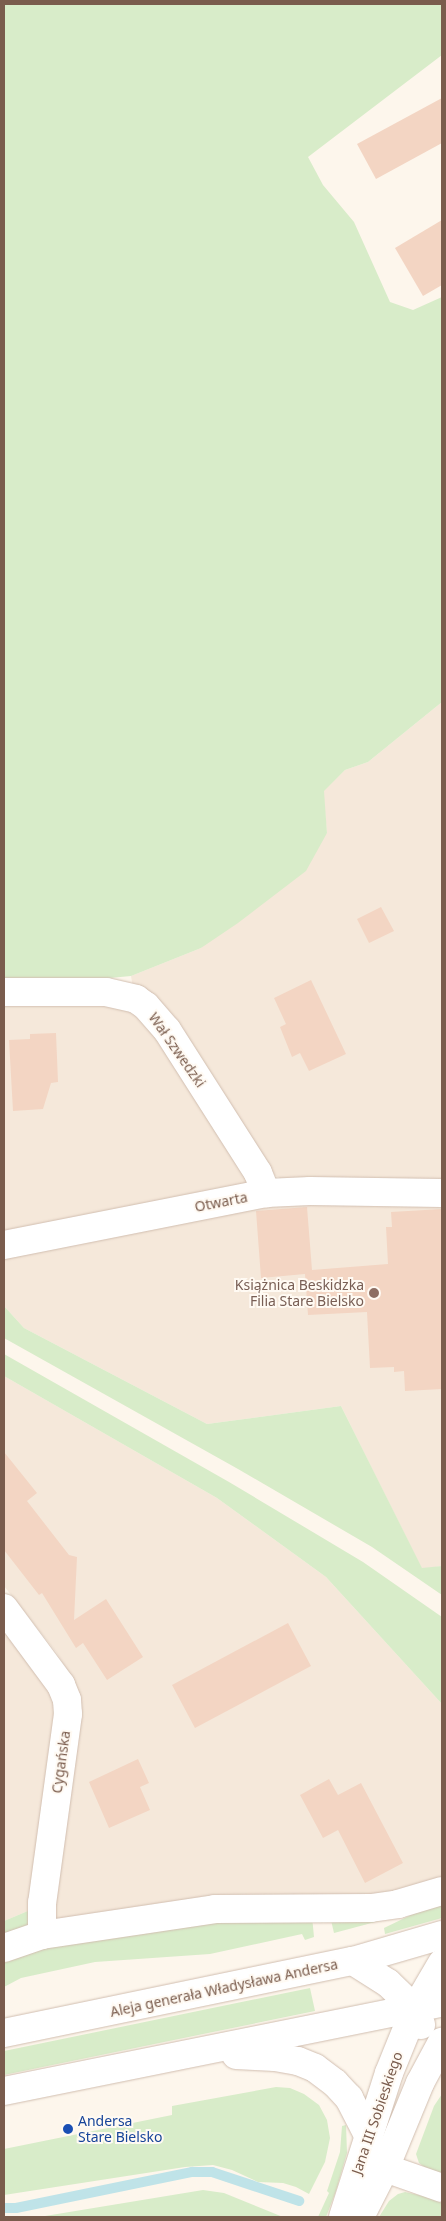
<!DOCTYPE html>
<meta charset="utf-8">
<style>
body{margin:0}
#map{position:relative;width:446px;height:2221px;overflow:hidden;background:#fdf6ec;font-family:"Noto Sans",sans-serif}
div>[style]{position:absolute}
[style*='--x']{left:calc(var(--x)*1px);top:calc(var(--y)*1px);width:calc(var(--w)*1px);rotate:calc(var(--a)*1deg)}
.residential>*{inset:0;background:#f5e8da}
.green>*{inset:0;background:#d8ecc9}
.stream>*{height:10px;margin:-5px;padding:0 5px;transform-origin:5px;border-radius:5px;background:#bfe3e8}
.building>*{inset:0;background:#f3d5c3}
.roads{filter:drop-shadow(0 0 1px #d1beb0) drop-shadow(0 0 1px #d1beb0)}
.minor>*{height:28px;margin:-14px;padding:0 14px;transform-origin:14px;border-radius:14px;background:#fff}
.tertiary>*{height:28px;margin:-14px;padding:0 14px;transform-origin:14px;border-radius:14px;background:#fff}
.secondary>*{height:28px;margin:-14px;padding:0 14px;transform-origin:14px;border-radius:14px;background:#fff}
.dots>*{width:14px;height:14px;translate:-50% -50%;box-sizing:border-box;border:2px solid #fffaf3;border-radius:50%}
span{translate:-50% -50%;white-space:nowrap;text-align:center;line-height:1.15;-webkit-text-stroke:4px #fffaf3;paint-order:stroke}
.street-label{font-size:14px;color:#7a5c4d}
.education-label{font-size:14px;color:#785e54}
.right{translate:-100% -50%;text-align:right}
.transit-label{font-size:14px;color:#164399}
.left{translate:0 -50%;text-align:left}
.frame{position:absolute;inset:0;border:5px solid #7a5c4d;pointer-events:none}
</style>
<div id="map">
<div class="residential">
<div style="clip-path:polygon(442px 702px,442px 1181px,288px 1182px,274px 1175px,258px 1158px,133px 988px,131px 976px,201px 948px,327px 833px,323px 791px,345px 770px,368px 762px)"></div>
<div style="clip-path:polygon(89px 998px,143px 1014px,256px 1184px,4px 1233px,4px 999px)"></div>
<div style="clip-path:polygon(266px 1202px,442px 1202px,442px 1566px,422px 1569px,341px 1406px,207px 1424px,24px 1328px,4px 1306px,4px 1253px)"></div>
<div style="clip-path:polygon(4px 1376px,217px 1498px,326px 1577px,442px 1704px,442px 1882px,406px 1896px,61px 1921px,52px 1916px,71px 1676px,56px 1652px,4px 1586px)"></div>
<div style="clip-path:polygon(4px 1622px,56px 1700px,35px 1908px,4px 1921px)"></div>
</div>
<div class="green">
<div style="clip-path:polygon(4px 4px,442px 4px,442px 55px,308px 157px,323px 185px,354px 222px,390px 302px,413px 310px,442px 297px,442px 702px,368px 762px,345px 770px,324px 791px,327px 833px,306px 871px,238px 923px,201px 948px,131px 976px,56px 983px,4px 984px)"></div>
<div style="clip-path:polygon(4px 1306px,24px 1328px,207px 1424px,341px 1406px,422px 1568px,442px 1566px,442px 1595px,372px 1547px,238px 1469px,4px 1338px)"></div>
<div style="clip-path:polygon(4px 1354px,229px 1482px,363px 1562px,442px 1617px,442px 1704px,326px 1577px,217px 1498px,4px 1376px)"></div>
<div style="clip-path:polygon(442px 1900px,442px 1918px,385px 1934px,384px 1928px)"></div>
<div style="clip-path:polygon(35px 1908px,34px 1917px,27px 1926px,4px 1934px,4px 1921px)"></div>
<div style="clip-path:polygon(312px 1916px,314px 1937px,305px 1940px,302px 1934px,210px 1954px,95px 1962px,21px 1978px,4px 1987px,4px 1963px,46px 1947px,217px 1918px)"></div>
<div style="clip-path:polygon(330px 1916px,379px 1921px,334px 1933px)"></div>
<div style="clip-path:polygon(310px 1988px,315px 2011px,4px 2075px,4px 2051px)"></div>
<div style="clip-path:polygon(276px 2087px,290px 2088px,304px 2094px,319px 2105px,327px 2120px,330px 2138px,325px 2162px,309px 2194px,296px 2187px,283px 2183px,258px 2182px,232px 2170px,213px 2165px,185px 2167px,4px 2195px,4px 2149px,172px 2115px,172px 2106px)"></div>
<div style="clip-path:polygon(442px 2094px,442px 2173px,427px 2169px,419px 2163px,416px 2154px,434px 2106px)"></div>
<div style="clip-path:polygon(346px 2125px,347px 2153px,336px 2191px,326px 2217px,318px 2217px,329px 2193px,327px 2191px,340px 2152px,342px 2126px)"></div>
<div style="clip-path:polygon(203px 2190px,224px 2193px,283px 2217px,39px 2217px)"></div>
<div style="clip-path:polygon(405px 2192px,442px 2200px,442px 2217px,379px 2217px,389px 2201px,398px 2194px)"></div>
</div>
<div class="stream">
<div style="--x:4;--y:2208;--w:12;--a:0"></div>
<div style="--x:16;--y:2208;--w:180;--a:-11.6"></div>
<div style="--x:192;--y:2172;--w:20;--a:0"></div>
<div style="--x:212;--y:2172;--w:92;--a:18.4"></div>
</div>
<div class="building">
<div style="clip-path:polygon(442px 98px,442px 143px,376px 179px,357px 144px)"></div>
<div style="clip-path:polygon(442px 220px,442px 285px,423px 296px,395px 248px)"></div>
<div style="clip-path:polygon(381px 907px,394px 931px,369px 943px,357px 919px)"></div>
<div style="clip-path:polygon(311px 980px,346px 1054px,309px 1071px,300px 1053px,292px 1057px,280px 1027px,286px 1024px,274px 998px)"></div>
<div style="clip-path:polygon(56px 1033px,58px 1082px,51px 1083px,43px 1109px,13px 1111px,9px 1040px,30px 1039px,30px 1034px)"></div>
<div style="clip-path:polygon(307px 1207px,312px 1270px,388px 1264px,386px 1227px,392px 1227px,391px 1212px,442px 1209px,442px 1389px,405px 1391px,404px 1371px,394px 1372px,394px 1367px,370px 1368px,367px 1312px,308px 1315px,305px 1274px,261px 1278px,256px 1211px)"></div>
<div style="clip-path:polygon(4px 1452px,37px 1493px,27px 1501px,69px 1555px,77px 1557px,74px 1620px,106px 1599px,143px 1657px,107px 1680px,83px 1643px,76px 1648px,42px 1593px,39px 1595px,4px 1550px)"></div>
<div style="clip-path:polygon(288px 1623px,311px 1666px,195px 1728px,172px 1685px)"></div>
<div style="clip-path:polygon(138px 1759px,149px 1783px,140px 1787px,150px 1810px,109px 1828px,89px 1782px)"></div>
<div style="clip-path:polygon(329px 1779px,338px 1795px,361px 1783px,403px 1863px,365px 1883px,338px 1830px,323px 1838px,300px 1795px)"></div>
</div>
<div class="roads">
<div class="minor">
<div style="--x:4;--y:992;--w:102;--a:0"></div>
<div style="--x:106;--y:992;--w:31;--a:13"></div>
<div style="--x:136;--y:999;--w:12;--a:35"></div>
<div style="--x:146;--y:1006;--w:32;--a:49"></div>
<div style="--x:167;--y:1030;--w:169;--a:57.5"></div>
<div style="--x:258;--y:1173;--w:22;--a:68"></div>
<div style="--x:4;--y:1245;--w:267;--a:-11.2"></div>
<div style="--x:266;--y:1193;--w:44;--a:-2.6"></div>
<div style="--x:310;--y:1191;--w:132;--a:0.9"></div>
<div style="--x:4;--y:1608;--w:96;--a:53.5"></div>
<div style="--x:61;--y:1685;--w:16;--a:68"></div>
<div style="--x:67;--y:1700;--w:14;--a:86"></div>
<div style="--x:68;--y:1714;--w:191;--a:97.8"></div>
<div style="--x:42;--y:1903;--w:32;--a:90"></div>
<div style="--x:4;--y:1948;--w:40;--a:-18.9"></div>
<div style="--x:42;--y:1935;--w:175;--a:-8.5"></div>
<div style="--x:215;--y:1909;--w:156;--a:-0.4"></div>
<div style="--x:371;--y:1908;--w:27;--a:-8"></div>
<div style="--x:398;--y:1904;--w:46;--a:-16.5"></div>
<div style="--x:385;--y:2168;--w:60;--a:19.3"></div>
</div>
<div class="tertiary">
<div style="--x:353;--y:1961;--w:41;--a:32.2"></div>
<div style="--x:388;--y:1983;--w:37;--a:44"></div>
<div style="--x:415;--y:2009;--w:17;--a:69"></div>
<div style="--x:343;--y:2217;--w:151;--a:-72.3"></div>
<div style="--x:389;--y:2073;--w:69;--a:-67.9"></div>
<div style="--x:415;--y:2009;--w:53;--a:-59.6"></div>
<div style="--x:360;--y:2217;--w:55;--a:-63"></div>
<div style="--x:385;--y:2168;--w:92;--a:-67.6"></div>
<div style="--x:420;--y:2083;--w:47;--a:-61.8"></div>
</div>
<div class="secondary">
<div style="--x:4;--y:2033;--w:356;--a:-11.7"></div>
<div style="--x:353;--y:1961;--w:93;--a:-16.3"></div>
<div style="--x:236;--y:2055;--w:39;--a:3"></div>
<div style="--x:275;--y:2057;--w:23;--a:10"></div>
<div style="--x:298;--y:2061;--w:18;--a:22"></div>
<div style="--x:315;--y:2068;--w:25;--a:37"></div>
<div style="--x:335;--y:2083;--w:21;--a:47"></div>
<div style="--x:349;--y:2098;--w:42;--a:62.8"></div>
<div style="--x:4;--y:2091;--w:447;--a:-11.4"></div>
</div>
</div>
<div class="dots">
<div style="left:374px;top:1293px;background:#8d6e63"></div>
<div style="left:68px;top:2129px;background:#1a4fb4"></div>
</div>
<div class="street-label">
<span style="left:177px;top:1050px;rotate:55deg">Wał Szwedzki</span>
<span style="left:221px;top:1202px;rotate:-11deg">Otwarta</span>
<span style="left:61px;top:1762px;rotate:-82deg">Cygańska</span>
<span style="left:224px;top:1988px;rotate:-12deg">Aleja generała Władysława Andersa</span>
<span style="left:377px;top:2113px;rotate:-71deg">Jana III Sobieskiego</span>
</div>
<div class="education-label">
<span class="right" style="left:364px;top:1293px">Książnica Beskidzka<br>Filia Stare Bielsko</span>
</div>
<div class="transit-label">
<span class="left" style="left:78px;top:2129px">Andersa<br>Stare Bielsko</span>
</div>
<div class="frame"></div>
</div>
